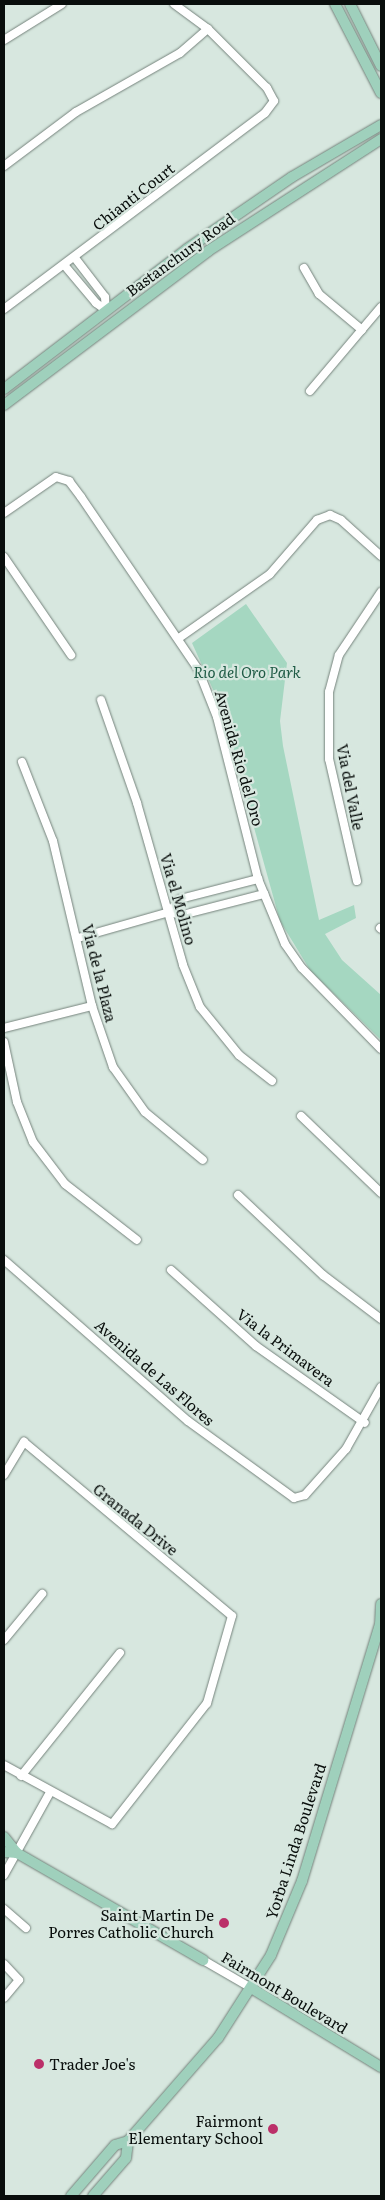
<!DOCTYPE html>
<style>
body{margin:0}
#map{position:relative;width:385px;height:2200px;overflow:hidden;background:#d7e7df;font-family:Literata,serif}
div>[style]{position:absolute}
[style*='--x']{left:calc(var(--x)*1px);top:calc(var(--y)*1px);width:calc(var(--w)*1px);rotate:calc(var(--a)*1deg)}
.green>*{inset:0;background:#a5d7c1}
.roads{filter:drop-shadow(0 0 1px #75837c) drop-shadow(0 0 1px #75837c)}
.minor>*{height:8px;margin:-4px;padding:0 4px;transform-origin:4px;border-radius:4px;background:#fff}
.major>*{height:10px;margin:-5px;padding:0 5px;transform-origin:5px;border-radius:5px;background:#9fd0bc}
.dots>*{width:14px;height:14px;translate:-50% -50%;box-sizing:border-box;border:2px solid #d7e7df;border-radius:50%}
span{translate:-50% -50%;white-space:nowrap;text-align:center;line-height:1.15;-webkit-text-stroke:4.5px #d7e7df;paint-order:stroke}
.street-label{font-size:15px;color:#090e0c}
.park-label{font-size:15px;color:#1f5b45;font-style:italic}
.poi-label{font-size:15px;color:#090e0c}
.right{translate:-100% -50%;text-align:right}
.left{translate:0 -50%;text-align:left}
.frame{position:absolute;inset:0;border:5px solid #090e0c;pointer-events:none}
</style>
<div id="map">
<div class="green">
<div style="clip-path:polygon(246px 604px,287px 663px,280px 721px,283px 746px,319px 920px,354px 905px,356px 918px,325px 934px,342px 960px,381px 995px,381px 1040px,310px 970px,280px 921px,220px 705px,192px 643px)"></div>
</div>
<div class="roads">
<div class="minor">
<div style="--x:4;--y:40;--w:68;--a:-31.8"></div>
<div style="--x:4;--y:166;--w:90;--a:-36.9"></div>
<div style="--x:76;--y:112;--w:120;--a:-29.6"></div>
<div style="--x:180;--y:53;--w:37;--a:-41"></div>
<div style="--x:75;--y:258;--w:49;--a:52.4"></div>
<div style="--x:105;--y:297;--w:13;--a:86"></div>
<div style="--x:65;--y:266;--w:48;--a:50"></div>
<div style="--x:96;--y:303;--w:12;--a:35"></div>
<div style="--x:304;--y:268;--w:30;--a:60"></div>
<div style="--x:319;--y:294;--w:56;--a:39.9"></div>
<div style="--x:4;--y:309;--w:326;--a:-36.9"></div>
<div style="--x:265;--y:113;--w:15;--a:-53"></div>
<div style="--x:274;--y:101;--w:15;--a:-118"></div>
<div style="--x:267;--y:88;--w:83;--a:-135"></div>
<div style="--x:208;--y:29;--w:42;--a:-143.7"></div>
<div style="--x:310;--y:391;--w:110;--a:-49.8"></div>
<div style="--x:4;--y:513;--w:63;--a:-34.7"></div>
<div style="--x:56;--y:477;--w:14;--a:17"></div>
<div style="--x:69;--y:481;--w:20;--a:53"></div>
<div style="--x:81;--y:497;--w:208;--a:55.8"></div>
<div style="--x:198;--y:669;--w:52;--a:68.4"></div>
<div style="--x:217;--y:717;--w:167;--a:75.8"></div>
<div style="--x:258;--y:879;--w:70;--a:67.4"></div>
<div style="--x:285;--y:944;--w:29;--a:55"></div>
<div style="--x:302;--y:968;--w:113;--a:45.7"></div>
<div style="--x:4;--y:557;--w:119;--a:55.6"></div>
<div style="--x:179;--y:638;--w:111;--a:-35.1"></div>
<div style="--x:270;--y:574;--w:72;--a:-49"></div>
<div style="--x:317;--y:520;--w:14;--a:-21"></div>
<div style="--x:330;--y:515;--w:12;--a:24"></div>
<div style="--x:341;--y:520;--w:54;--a:42"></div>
<div style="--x:101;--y:700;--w:109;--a:70.7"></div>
<div style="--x:137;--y:803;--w:168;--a:74.1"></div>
<div style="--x:183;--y:965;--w:45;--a:68"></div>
<div style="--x:200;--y:1007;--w:62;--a:50.9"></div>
<div style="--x:239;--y:1055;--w:42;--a:38.2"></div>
<div style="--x:22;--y:762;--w:85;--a:68.6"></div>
<div style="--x:53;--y:841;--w:170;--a:76.7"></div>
<div style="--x:92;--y:1006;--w:65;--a:71"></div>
<div style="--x:113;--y:1067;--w:55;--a:54.6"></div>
<div style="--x:145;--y:1112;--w:75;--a:39.6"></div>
<div style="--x:357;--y:881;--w:125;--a:-102.9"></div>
<div style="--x:329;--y:759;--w:67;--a:-90"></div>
<div style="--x:329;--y:692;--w:38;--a:-75"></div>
<div style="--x:339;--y:655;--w:76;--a:-56.3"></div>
<div style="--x:169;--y:912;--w:17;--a:-50"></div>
<div style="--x:180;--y:899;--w:81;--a:-14.4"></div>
<div style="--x:380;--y:928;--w:1;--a:45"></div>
<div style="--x:78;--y:938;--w:95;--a:-15.9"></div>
<div style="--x:169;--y:912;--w:13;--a:13"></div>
<div style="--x:182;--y:915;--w:85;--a:-14.4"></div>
<div style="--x:4;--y:1028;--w:91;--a:-14"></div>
<div style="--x:4;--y:1042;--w:61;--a:77.8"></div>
<div style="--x:17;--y:1102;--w:43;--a:68.2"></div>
<div style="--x:33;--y:1142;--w:53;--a:52.7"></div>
<div style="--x:65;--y:1184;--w:91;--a:37.9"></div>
<div style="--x:301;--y:1116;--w:111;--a:43.9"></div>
<div style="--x:238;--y:1195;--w:117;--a:43.3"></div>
<div style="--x:323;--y:1275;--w:73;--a:37.2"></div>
<div style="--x:4;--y:1260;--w:244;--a:41.2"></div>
<div style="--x:188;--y:1421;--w:131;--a:36"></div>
<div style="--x:294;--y:1498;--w:11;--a:-15"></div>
<div style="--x:305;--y:1495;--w:62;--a:-48.3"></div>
<div style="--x:346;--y:1449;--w:71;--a:-60.6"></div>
<div style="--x:171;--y:1270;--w:114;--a:41.8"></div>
<div style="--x:256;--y:1346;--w:133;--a:35.2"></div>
<div style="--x:4;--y:1475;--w:39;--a:-59"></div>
<div style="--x:24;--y:1442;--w:271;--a:39.9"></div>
<div style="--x:232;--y:1616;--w:91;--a:106"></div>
<div style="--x:207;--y:1703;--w:154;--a:128.1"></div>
<div style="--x:112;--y:1824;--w:123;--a:-151.4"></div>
<div style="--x:4;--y:1640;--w:60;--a:-50.4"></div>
<div style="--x:21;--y:1776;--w:158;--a:-51.2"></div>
<div style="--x:4;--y:1875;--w:93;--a:-60.9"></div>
<div style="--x:4;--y:1909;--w:29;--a:41"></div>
<div style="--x:203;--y:1960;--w:58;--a:30.1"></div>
<div style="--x:4;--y:1964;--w:22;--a:47"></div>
<div style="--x:19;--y:1980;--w:23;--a:130"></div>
</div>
<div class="major">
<div style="--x:335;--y:4;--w:100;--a:62.7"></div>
<div style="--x:350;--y:4;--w:69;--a:63.4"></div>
<div style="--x:4;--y:389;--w:230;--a:-37.4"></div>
<div style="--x:187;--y:249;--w:127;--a:-34.4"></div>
<div style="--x:292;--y:177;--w:103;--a:-30.3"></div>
<div style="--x:4;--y:405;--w:256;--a:-37"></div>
<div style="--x:208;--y:251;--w:206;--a:-32.9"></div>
<div style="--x:4;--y:1837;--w:21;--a:51"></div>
<div style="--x:17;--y:1853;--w:215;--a:29.9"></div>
<div style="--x:4;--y:1852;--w:13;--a:4"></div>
<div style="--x:253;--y:1989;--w:150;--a:31.4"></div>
<div style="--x:71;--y:2196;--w:67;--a:-49.2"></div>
<div style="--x:115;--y:2145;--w:14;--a:-17"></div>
<div style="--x:128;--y:2141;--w:137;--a:-48.9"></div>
<div style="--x:218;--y:2038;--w:98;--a:-57.4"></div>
<div style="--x:271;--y:1955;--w:80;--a:-67.3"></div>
<div style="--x:302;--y:1881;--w:268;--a:-73.1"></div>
<div style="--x:380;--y:1625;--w:21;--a:-87"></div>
<div style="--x:93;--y:2196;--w:50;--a:-49"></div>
<div style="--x:126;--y:2158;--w:17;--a:-83"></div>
</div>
</div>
<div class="dots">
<div style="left:224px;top:1923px;background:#bb3069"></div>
<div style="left:39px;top:2064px;background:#bb3069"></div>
<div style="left:273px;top:2129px;background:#bb3069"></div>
</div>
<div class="street-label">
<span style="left:133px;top:196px;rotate:-38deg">Chianti Court</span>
<span style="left:180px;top:254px;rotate:-36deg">Bastanchury Road</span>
<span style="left:240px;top:758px;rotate:74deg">Avenida Rio del Oro</span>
<span style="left:351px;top:787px;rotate:79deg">Via del Valle</span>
<span style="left:179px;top:899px;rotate:74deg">Via el Molino</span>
<span style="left:100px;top:973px;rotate:76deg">Via de la Plaza</span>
<span style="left:286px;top:1347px;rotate:37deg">Via la Primavera</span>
<span style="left:155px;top:1372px;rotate:41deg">Avenida de Las Flores</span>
<span style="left:136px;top:1519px;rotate:39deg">Granada Drive</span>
<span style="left:295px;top:1841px;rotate:-72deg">Yorba Linda Boulevard</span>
<span style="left:285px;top:1992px;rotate:31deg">Fairmont Boulevard</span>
</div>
<div class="park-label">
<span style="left:247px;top:672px">Rio del Oro Park</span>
</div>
<div class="poi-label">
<span class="right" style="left:214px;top:1923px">Saint Martin De<br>Porres Catholic Church</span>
<span class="left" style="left:49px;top:2064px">Trader Joe's</span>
<span class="right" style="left:263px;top:2129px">Fairmont<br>Elementary School</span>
</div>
<div class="frame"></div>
</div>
